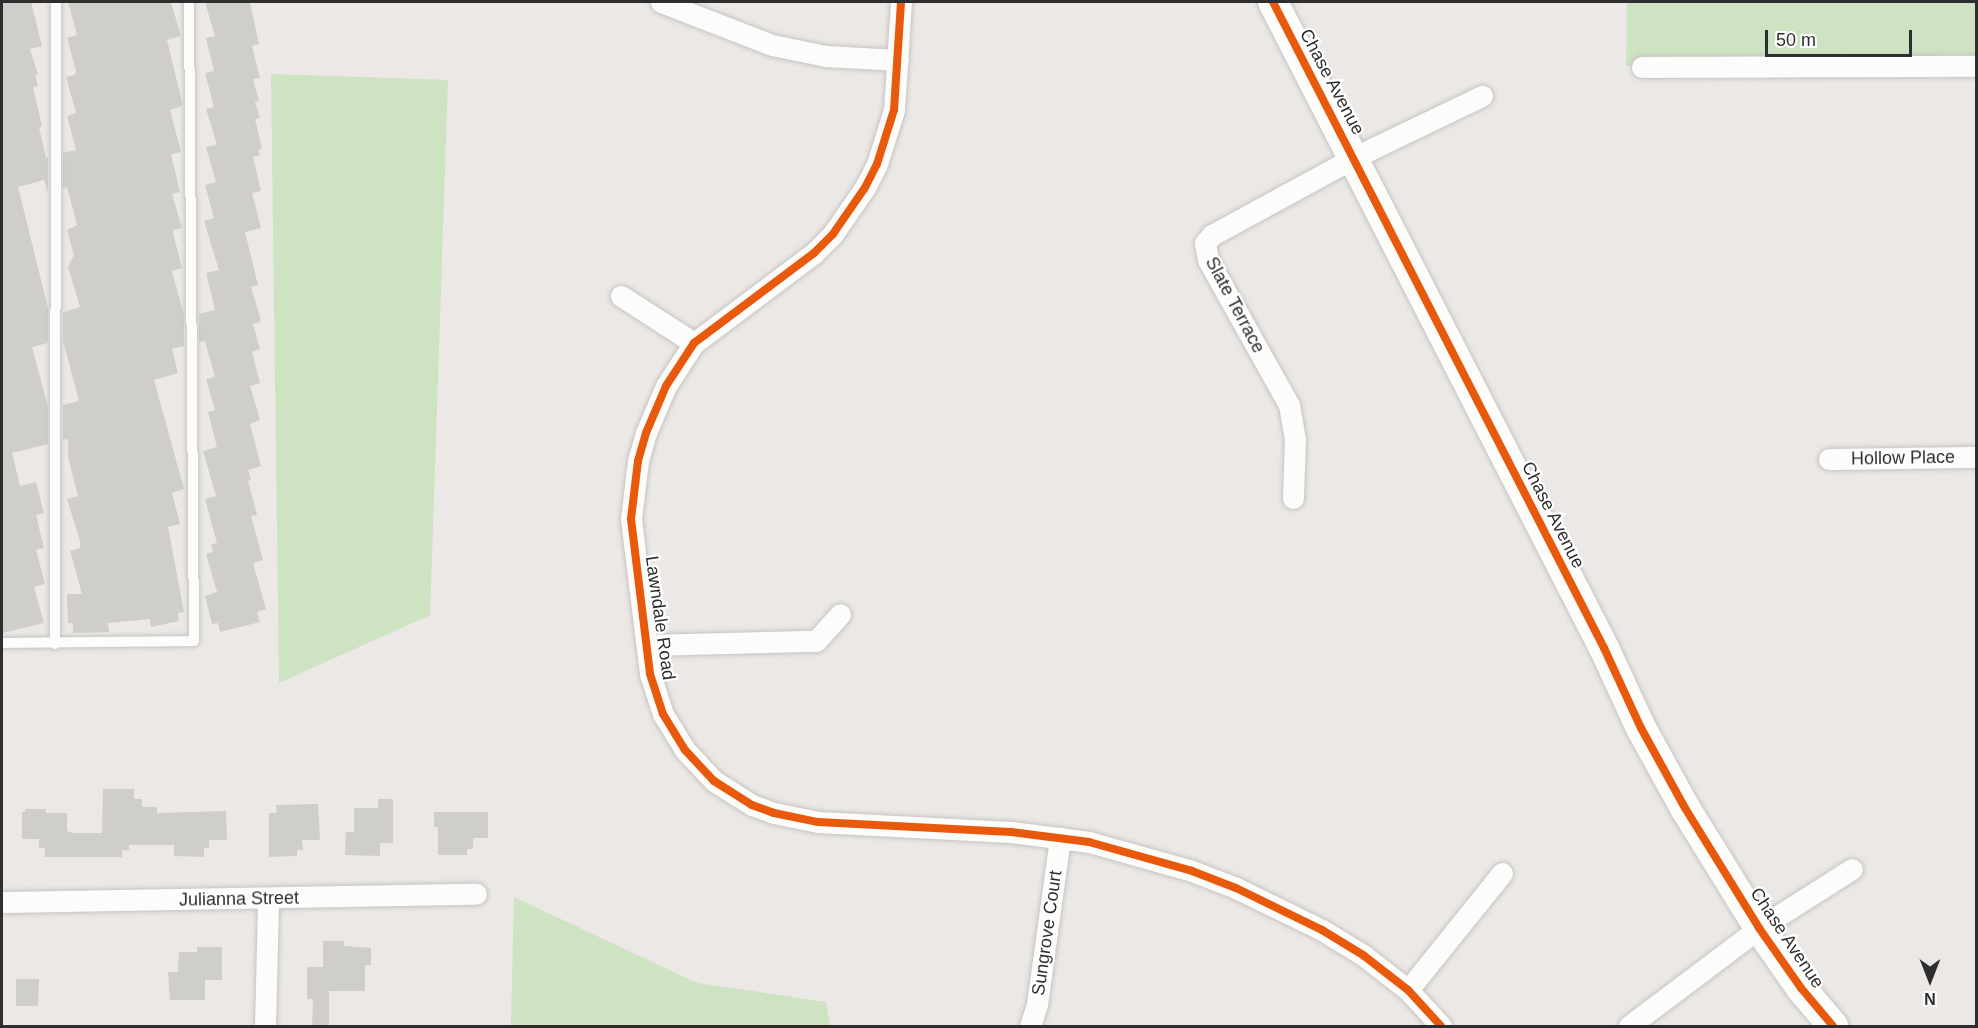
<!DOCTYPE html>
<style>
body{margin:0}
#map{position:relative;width:1978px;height:1028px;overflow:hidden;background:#ebe8e5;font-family:Arial,sans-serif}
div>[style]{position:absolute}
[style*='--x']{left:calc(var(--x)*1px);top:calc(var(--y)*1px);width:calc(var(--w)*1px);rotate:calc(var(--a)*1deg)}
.green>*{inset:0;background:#cde3c1}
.building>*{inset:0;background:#d0cecb}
.roads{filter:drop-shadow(0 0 2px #c6c4c4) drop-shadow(0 0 2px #c6c4c4)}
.lane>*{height:10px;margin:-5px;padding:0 5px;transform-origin:5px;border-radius:5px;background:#fcfcfb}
.street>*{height:21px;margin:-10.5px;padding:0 10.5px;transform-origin:10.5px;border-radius:10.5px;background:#fcfcfb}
.secondary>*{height:30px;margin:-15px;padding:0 15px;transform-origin:15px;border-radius:15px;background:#fcfcfb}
.cycleway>*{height:8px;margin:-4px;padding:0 4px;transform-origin:4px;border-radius:4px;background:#e8590c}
span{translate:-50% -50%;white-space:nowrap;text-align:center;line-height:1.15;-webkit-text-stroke:4.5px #fff;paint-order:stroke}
.street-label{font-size:18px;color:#2e2e2e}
.frame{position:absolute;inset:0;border:3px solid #2e2e2e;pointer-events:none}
.north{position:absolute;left:1900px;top:950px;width:60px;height:60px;-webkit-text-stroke:4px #fff;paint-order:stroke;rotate:180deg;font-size:16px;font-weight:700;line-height:24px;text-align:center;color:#2e2e2e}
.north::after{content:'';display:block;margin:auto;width:21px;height:27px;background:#2e2e2e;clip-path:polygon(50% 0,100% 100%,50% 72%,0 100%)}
.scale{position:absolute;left:1765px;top:30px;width:147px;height:27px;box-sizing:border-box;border:3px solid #2e2e2e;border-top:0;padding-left:8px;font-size:18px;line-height:21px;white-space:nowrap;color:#2e2e2e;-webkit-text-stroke:4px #fff;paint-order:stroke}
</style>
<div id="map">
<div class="green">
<div style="clip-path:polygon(1627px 2px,1976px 2px,1976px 66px,1626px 66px)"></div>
<div style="clip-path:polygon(271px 74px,448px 80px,430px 615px,279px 683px)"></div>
<div style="clip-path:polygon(514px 897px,697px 983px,826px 1002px,830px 1026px,511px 1026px)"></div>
</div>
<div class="building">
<div style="clip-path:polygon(2px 2px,31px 2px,42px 46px,30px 49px,38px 74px,35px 75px,38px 86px,33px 87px,42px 126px,39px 127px,46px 158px,48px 157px,48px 192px,44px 180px,18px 187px,48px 308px,48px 343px,32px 347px,48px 407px,48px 444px,12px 453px,20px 486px,36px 482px,44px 513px,36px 515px,44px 548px,36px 550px,45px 584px,34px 587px,44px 623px,2px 633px)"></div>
<div style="clip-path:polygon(68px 2px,171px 2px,181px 36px,167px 40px,182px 102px,182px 106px,170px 110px,181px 152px,171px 154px,180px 192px,172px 194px,182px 228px,174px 230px,173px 233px,182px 268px,172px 271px,184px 315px,184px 346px,172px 349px,178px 373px,154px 380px,184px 489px,172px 493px,180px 524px,168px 527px,184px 612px,178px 613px,179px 621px,151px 627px,150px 619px,108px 623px,109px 632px,73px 633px,73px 623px,68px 623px,67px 594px,82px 594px,70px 551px,80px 548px,80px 541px,67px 499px,78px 496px,68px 457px,68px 439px,63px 440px,63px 405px,79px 401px,63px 341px,63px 312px,80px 307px,68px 267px,74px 255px,67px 230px,77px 225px,67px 187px,63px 188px,63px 153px,76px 150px,67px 116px,76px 113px,66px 77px,75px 75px,76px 71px,67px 38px,77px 35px)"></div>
<div style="clip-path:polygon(205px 2px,250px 2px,259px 44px,252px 46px,260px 78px,253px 79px,259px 101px,255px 102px,260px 118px,255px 119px,262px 149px,258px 150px,260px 155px,253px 157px,261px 191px,252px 193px,261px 228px,245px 232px,258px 285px,251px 287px,260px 317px,260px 322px,253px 324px,260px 349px,252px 352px,260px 383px,250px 386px,260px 420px,250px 424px,261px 466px,248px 470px,251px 480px,248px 481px,257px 515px,251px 516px,263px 560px,253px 563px,266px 609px,257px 612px,260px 622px,220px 632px,218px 623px,212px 624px,205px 596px,217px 592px,206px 554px,213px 552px,211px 545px,217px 543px,205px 499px,216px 496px,203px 451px,217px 447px,208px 412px,215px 410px,206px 379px,215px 377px,205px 341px,199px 342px,199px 314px,215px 310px,206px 273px,219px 270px,204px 221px,214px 218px,205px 185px,216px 182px,206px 147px,216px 145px,216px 142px,206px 109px,214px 107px,205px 73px,214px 71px,206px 38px,215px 36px)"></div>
<div style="clip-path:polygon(103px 789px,134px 789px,134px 799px,142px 799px,142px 807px,157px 807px,157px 813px,226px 811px,227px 840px,209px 840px,209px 848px,204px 848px,204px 857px,174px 856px,174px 845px,129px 845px,129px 850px,122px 850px,122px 857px,45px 857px,45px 848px,39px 848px,39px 839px,22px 839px,22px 812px,25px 812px,25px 809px,46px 809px,46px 813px,67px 813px,67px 831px,73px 833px,102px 833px)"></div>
<div style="clip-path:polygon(378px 799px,393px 799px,393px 843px,380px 843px,380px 856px,345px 855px,346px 832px,354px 832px,354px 808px,378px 808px)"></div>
<div style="clip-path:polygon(318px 804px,320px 840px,302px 840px,303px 850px,297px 850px,297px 856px,269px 857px,269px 813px,277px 813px,276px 805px)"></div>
<div style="clip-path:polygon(434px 812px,488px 812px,488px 838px,473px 838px,473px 849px,467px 849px,467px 855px,438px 855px,438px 827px,434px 827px)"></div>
<div style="clip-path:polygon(323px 941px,344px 941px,344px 946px,371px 948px,371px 965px,365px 965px,365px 991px,329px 991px,329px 1026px,312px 1026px,313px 999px,307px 999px,307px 967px,323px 967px)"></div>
<div style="clip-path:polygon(197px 947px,222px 947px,222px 980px,205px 980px,205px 1000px,170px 1000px,168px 972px,178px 972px,179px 952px,197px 952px)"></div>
<div style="clip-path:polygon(16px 979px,39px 979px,38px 1006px,16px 1006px)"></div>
</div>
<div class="roads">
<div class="lane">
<div style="--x:2;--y:643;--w:192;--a:-0.6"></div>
<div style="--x:194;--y:641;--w:639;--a:-90.45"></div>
<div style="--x:55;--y:644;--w:642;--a:-89.91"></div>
</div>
<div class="street">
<div style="--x:661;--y:2;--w:119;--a:21.2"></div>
<div style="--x:772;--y:45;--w:55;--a:11.5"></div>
<div style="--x:826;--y:56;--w:72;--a:3.2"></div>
<div style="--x:901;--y:2;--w:108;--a:93.7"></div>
<div style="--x:894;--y:110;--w:57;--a:107.5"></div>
<div style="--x:877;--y:164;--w:28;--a:117"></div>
<div style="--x:864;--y:189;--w:55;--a:124.6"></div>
<div style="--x:833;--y:234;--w:27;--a:135"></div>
<div style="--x:814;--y:253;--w:150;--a:143.1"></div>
<div style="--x:694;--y:343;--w:51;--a:123.1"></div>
<div style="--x:666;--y:386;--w:51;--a:113.1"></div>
<div style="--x:646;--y:433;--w:29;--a:106"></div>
<div style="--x:638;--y:461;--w:58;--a:96.9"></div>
<div style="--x:631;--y:519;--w:156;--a:83"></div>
<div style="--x:650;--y:674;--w:42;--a:72"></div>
<div style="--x:663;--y:714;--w:42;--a:58.6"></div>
<div style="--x:685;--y:750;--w:42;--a:46.9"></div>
<div style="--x:714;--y:781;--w:45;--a:32.3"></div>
<div style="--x:752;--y:805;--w:23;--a:20"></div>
<div style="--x:774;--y:813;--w:45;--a:11.6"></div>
<div style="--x:818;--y:822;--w:193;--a:3"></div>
<div style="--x:1011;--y:832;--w:79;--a:7.3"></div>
<div style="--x:1089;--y:842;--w:107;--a:15.7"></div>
<div style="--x:1192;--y:871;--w:47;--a:21.1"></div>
<div style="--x:1236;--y:888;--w:96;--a:26"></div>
<div style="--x:1322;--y:930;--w:48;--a:31.4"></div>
<div style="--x:1363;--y:955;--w:57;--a:37.9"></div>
<div style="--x:1408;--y:990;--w:49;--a:47.5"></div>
<div style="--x:1642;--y:67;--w:334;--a:-0.2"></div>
<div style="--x:621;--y:296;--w:87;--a:32.8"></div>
<div style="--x:1829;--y:459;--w:147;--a:-0.8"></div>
<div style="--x:1293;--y:498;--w:59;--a:-88.1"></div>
<div style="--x:1295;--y:439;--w:35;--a:-100"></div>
<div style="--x:1289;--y:405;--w:166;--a:-119.2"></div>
<div style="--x:1208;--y:260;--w:17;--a:-100"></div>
<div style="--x:1205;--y:243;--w:11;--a:-49"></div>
<div style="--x:1212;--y:235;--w:163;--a:-28.6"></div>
<div style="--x:1355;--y:157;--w:141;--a:-25.7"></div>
<div style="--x:647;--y:645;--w:169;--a:-1.4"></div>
<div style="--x:816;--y:641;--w:36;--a:-48"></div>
<div style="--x:2;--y:902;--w:474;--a:-1"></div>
<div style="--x:1408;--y:990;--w:150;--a:-51.2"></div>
<div style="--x:265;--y:1026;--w:127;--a:-88.6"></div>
<div style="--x:1030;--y:1026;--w:23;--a:-72"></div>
<div style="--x:1037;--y:1004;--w:168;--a:-82.1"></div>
<div style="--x:1629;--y:1026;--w:163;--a:-37"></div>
<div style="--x:1759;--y:928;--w:110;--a:-32.4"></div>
</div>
<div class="secondary">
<div style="--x:1273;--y:2;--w:726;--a:62.87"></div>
<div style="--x:1604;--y:648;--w:88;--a:65.2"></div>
<div style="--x:1641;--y:728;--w:91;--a:61.2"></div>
<div style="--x:1685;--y:808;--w:141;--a:58.3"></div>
<div style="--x:1759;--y:928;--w:73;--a:55"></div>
<div style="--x:1801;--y:988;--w:50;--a:49.9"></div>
</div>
</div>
<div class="cycleway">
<div style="--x:901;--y:2;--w:108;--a:93.7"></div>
<div style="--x:894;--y:110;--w:57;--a:107.5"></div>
<div style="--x:877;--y:164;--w:28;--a:117"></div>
<div style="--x:864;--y:189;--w:55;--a:124.6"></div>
<div style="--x:833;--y:234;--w:27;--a:135"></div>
<div style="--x:814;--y:253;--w:150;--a:143.1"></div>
<div style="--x:694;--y:343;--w:51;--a:123.1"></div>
<div style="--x:666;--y:386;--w:51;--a:113.1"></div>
<div style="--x:646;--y:433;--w:29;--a:106"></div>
<div style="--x:638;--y:461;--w:58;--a:96.9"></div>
<div style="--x:631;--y:519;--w:156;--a:83"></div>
<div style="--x:650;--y:674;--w:42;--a:72"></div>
<div style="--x:663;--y:714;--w:42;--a:58.6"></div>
<div style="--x:685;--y:750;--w:42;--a:46.9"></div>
<div style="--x:714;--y:781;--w:45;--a:32.3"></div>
<div style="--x:752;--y:805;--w:23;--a:20"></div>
<div style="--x:774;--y:813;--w:45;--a:11.6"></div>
<div style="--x:818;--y:822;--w:193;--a:3"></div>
<div style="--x:1011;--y:832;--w:79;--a:7.3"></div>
<div style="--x:1089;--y:842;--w:107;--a:15.7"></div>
<div style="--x:1192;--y:871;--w:47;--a:21.1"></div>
<div style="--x:1236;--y:888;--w:96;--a:26"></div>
<div style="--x:1322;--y:930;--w:48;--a:31.4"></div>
<div style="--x:1363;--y:955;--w:57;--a:37.9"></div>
<div style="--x:1408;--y:990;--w:49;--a:47.5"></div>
<div style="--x:1273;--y:2;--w:726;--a:62.87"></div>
<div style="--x:1604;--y:648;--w:88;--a:65.2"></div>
<div style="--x:1641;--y:728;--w:91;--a:61.2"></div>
<div style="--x:1685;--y:808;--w:141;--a:58.3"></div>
<div style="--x:1759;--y:928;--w:73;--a:55"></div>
<div style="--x:1801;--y:988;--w:50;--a:49.9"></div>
</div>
<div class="street-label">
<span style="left:1332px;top:82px;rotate:62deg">Chase Avenue</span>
<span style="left:1235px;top:305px;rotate:62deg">Slate Terrace</span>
<span style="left:1903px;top:458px;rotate:-1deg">Hollow Place</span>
<span style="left:1553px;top:515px;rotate:63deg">Chase Avenue</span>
<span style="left:660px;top:618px;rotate:82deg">Lawndale Road</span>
<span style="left:239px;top:899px;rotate:-1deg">Julianna Street</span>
<span style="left:1047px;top:933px;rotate:-82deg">Sungrove Court</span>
<span style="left:1787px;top:938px;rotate:56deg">Chase Avenue</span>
</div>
<div class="frame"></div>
<div class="north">N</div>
<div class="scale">50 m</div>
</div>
